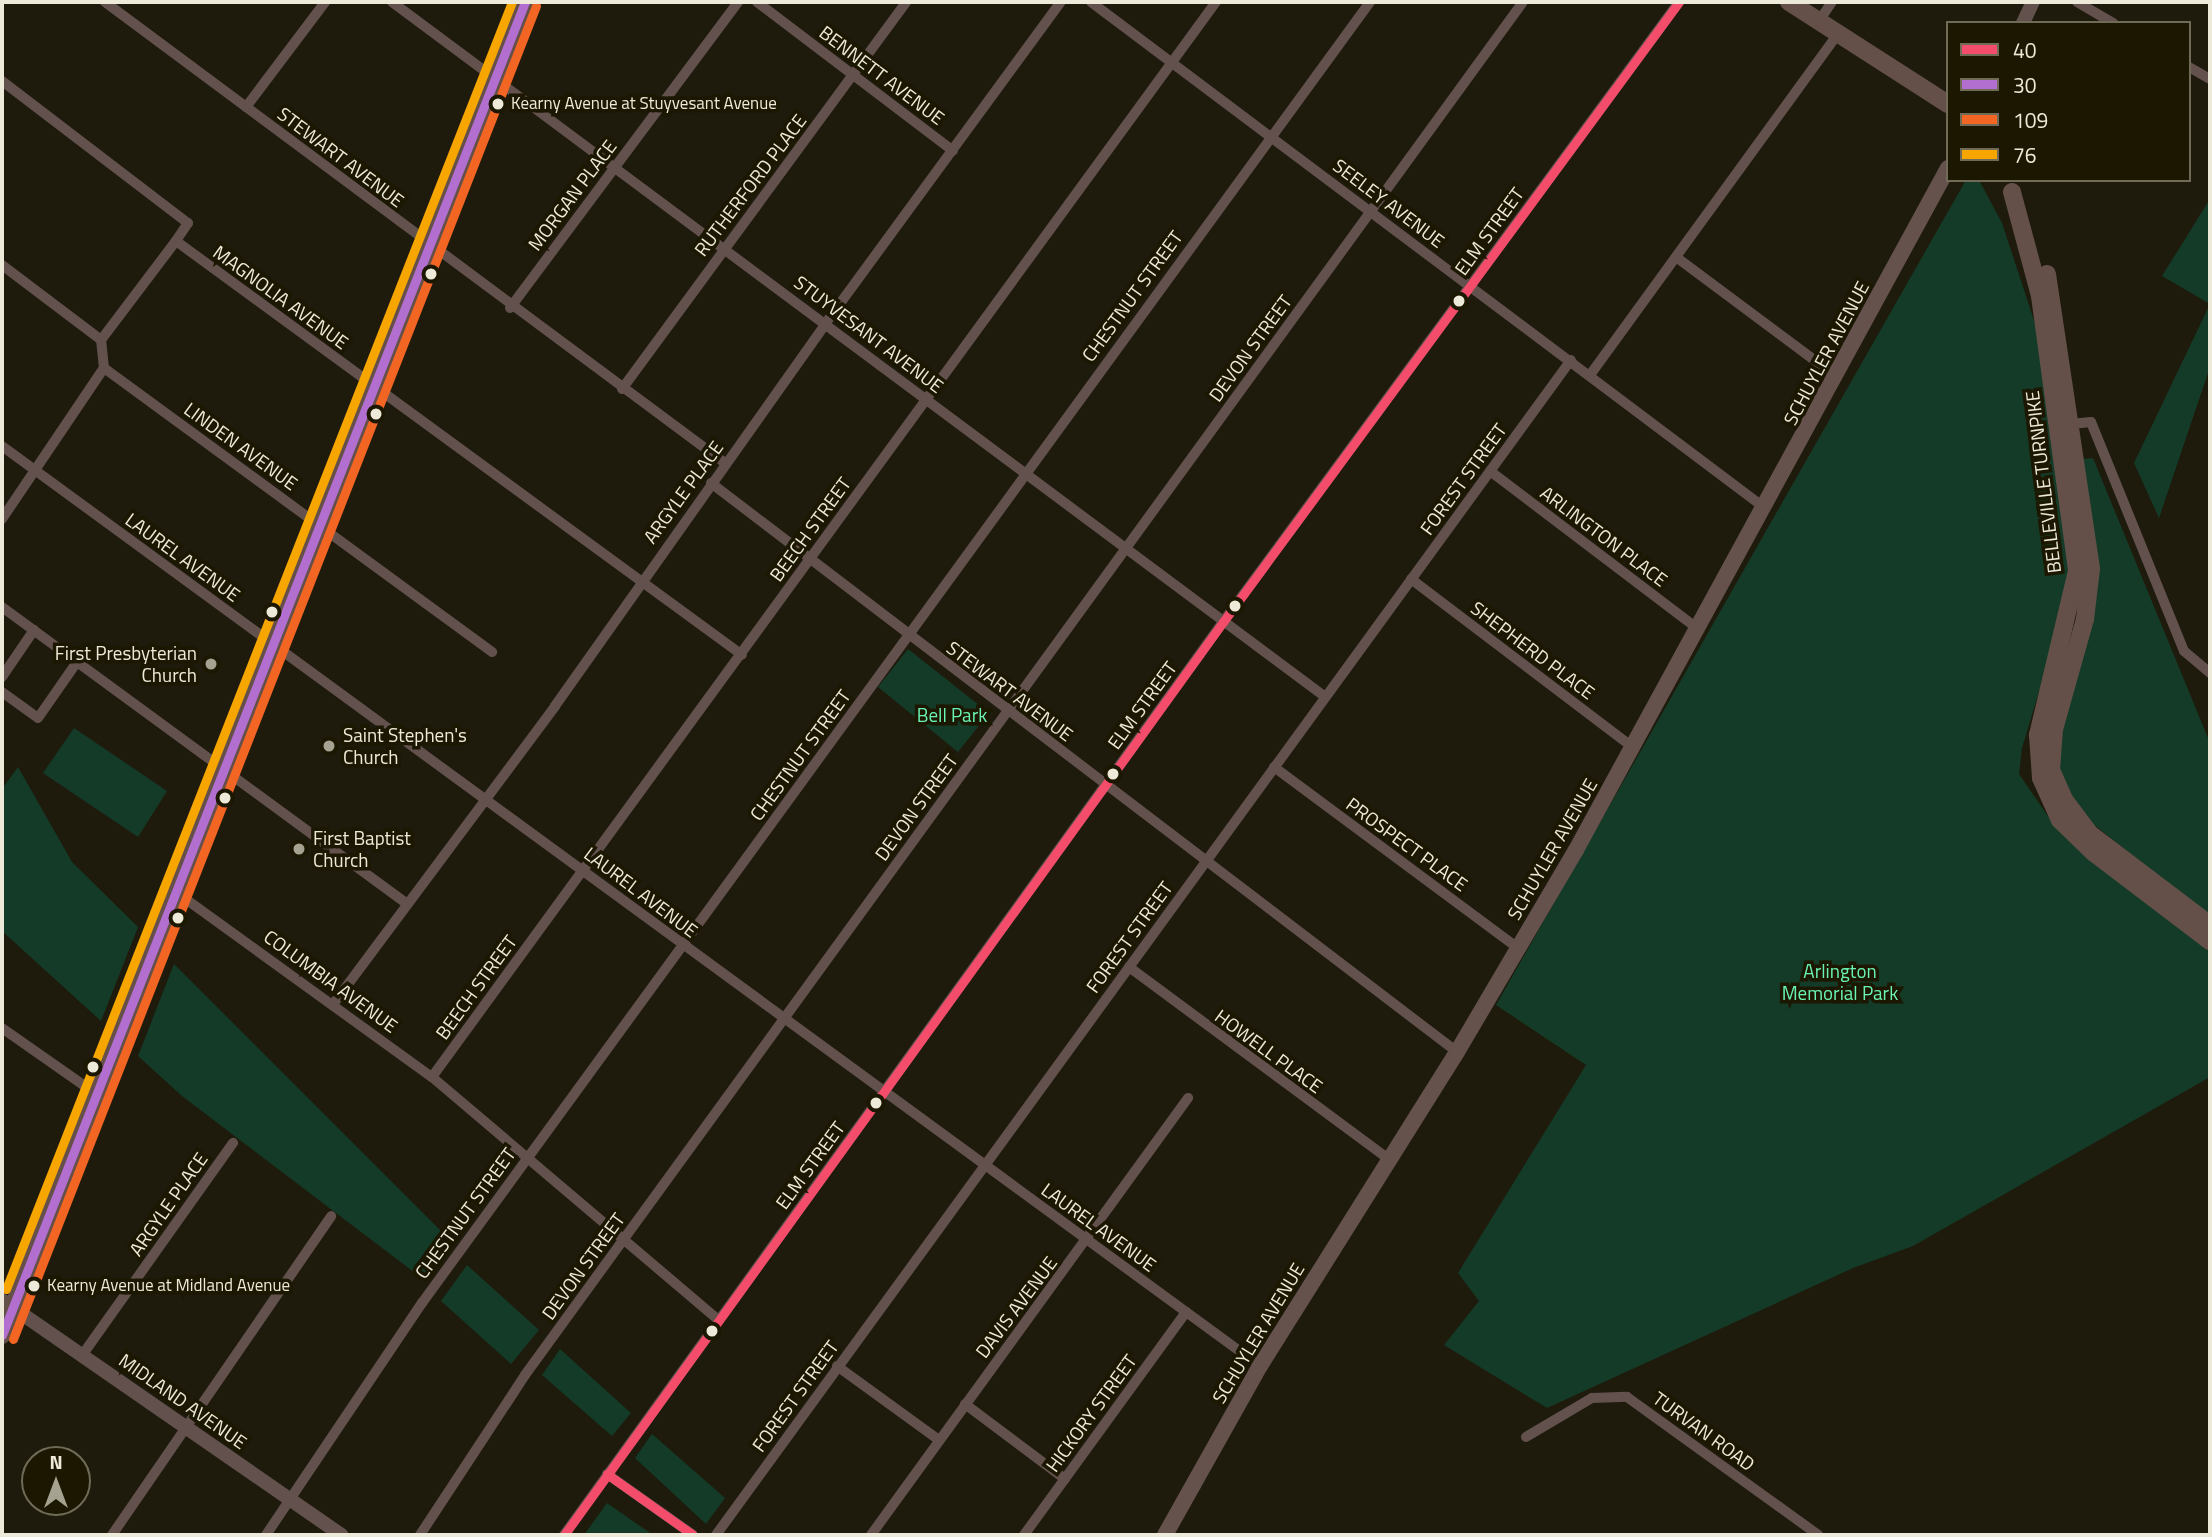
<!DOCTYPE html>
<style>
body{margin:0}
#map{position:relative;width:2212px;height:1537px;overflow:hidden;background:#1e1b0c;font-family:"Titillium Web",sans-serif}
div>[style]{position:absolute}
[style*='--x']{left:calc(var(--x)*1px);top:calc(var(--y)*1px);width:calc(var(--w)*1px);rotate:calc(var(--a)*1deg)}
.green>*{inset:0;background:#143b28}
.minor>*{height:10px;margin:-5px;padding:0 5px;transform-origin:5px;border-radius:5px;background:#63514e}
.tertiary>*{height:14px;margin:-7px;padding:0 7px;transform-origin:7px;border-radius:7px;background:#63514e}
.secondary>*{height:16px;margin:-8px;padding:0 8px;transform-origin:8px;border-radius:8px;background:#65524d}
.primary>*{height:18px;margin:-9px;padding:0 9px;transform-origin:9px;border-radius:9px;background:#645049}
.bus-1>*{height:9px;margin:-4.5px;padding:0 4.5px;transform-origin:4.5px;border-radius:4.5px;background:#f44d6c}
.bus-2>*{height:9px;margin:-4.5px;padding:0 4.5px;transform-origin:4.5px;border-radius:4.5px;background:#b36fd0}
.bus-3>*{height:9px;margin:-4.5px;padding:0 4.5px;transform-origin:4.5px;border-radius:4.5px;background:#f26522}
.bus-4>*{height:9px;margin:-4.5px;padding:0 4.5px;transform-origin:4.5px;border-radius:4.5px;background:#f7a600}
.dots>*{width:19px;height:19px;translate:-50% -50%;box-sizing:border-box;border:4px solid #1c1700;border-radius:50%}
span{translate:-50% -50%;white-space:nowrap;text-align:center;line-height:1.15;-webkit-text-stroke:7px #1c1700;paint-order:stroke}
.bus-label{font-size:17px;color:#edead9}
.left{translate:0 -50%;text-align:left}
.street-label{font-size:19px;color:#edead9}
.poi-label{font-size:19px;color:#edead9}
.right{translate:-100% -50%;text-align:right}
.park-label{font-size:19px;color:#69f4b5}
.frame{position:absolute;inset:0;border:4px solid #edead9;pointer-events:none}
.legend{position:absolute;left:1946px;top:21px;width:245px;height:161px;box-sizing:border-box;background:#1c1700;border:2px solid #706b57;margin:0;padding:9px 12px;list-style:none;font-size:21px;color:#edead9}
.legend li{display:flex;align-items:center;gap:14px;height:35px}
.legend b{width:35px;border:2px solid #706b57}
.north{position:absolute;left:21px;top:1446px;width:70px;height:70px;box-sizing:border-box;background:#1c1700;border:2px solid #706b57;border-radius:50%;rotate:0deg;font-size:19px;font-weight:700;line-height:28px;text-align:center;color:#edead9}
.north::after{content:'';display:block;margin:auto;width:24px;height:32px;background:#a5a291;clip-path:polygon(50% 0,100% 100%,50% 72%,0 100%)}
</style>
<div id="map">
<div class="green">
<div style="clip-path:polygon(1966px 180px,1979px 180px,2002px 223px,2045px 354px,2070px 567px,2068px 595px,2022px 748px,2019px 774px,2052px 822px,2210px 952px,2210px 1077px,1913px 1246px,1853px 1268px,1547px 1408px,1444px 1345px,1479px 1301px,1458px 1273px,1586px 1065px,1496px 1005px)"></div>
<div style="clip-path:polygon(2210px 199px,2210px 367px,2159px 518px,2134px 463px,2210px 304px,2162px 276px)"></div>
<div style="clip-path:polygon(2093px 458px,2210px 743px,2210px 918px,2082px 815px,2059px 773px,2056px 746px,2097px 583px,2083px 459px)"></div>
<div style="clip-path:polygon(908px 649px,989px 713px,958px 752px,878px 687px)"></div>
<div style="clip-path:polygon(74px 728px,167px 791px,138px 837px,43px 773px)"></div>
<div style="clip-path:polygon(18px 767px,72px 862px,138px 927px,101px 1021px,2px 931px,2px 789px)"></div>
<div style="clip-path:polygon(174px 964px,452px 1242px,423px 1279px,182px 1096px,138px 1056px)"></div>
<div style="clip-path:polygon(467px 1265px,539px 1330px,511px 1364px,441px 1301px)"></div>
<div style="clip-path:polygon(560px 1349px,631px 1413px,612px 1436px,542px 1375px)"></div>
<div style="clip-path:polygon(652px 1434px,725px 1498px,706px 1524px,635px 1458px)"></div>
<div style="clip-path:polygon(607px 1503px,653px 1535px,584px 1535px)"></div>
</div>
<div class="minor">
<div style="--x:105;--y:2;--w:773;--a:36.63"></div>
<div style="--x:392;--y:2;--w:1162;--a:36.67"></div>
<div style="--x:757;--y:2;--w:246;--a:37.2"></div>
<div style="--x:1091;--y:2;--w:843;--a:36.9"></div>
<div style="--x:2077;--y:2;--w:42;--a:30.3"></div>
<div style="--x:1819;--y:21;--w:23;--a:-56"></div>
<div style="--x:2189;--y:67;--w:24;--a:30"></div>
<div style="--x:2;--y:81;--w:234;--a:37.4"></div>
<div style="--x:188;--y:223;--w:22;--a:124"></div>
<div style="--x:176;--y:241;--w:701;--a:36.18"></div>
<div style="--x:246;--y:107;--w:131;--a:-53"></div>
<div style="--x:1676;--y:257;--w:201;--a:36.7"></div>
<div style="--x:2;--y:265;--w:124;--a:37.1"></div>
<div style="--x:510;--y:308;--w:382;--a:-53.3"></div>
<div style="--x:104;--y:368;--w:481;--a:36.2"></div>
<div style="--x:1590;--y:375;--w:422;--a:-54"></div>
<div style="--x:622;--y:389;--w:480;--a:-53.7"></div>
<div style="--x:2071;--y:424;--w:20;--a:-6"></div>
<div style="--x:2091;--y:422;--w:247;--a:67.9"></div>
<div style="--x:2184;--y:651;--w:34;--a:40"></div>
<div style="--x:2;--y:446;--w:1559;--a:36.18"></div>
<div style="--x:1490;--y:471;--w:260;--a:37.2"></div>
<div style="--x:711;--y:483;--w:938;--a:37.33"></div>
<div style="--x:2;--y:519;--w:182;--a:-56"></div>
<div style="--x:104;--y:368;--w:28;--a:-96"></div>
<div style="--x:101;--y:340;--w:124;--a:-52.9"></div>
<div style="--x:1411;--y:579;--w:280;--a:37.2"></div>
<div style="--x:2;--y:607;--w:501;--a:36.23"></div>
<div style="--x:2;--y:677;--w:57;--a:-55.8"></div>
<div style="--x:2;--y:692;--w:44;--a:35.8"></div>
<div style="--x:38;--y:718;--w:68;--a:-55.1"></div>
<div style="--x:1274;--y:767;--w:305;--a:36.6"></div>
<div style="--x:176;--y:892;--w:316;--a:35.9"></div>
<div style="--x:432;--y:1077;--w:376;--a:40.3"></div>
<div style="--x:1129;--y:967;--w:325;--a:36.5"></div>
<div style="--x:334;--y:1003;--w:370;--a:-53.3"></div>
<div style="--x:555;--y:706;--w:468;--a:-54.7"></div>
<div style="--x:825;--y:324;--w:399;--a:-53.8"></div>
<div style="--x:2;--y:1028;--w:113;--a:35"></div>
<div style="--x:432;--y:1077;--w:1331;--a:-53.9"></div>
<div style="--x:83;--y:1354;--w:259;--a:-54.6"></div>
<div style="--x:837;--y:1366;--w:126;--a:36"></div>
<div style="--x:965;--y:1404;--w:125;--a:36.9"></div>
<div style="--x:1526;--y:1437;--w:77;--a:-30.6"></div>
<div style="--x:1592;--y:1398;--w:35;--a:-2"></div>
<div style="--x:1627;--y:1397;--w:236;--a:35.8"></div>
<div style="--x:607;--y:1474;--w:105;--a:35.3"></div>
<div style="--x:112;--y:1535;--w:387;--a:-55.5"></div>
<div style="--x:266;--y:1535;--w:280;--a:-56.1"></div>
<div style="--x:422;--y:1303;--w:1610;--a:-53.92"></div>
<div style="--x:420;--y:1535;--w:191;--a:-56.7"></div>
<div style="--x:525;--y:1375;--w:1697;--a:-53.99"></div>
<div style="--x:564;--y:1535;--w:1126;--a:-54.18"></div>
<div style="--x:1223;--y:622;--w:770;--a:-53.67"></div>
<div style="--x:716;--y:1535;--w:1453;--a:-53.96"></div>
<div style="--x:871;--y:1535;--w:540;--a:-54.04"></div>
<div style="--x:1024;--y:1535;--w:276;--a:-54"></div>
</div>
<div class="tertiary">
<div style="--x:2023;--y:23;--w:23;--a:-65"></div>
<div style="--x:2;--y:1300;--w:413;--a:34.7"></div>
</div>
<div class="secondary">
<div style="--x:1165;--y:1535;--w:194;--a:-60.7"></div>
<div style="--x:1260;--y:1366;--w:371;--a:-57.9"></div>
<div style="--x:1457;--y:1052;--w:234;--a:-59.5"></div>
<div style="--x:1576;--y:850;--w:777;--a:-61.39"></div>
</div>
<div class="primary">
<div style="--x:1789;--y:2;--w:189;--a:32.7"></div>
<div style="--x:2012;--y:192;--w:108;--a:74.9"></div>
<div style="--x:2040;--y:296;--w:277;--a:82.3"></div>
<div style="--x:2077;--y:571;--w:169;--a:103.4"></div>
<div style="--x:2038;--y:735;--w:43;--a:86"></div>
<div style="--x:2041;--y:778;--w:46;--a:65.7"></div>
<div style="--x:2060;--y:820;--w:46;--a:44.1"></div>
<div style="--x:2093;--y:852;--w:147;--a:37.3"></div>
<div style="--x:2047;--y:274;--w:298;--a:81.5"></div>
<div style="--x:2091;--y:569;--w:50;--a:96.8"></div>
<div style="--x:2085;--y:619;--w:114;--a:105.7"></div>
<div style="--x:2054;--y:729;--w:41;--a:94.2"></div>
<div style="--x:2051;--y:770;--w:34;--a:66"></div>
<div style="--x:2065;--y:801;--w:41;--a:52.9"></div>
<div style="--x:2090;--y:834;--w:151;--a:37.2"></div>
<div style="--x:2;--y:1335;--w:1432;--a:-68.58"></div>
</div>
<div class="bus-1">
<div style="--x:607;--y:1474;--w:105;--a:35.3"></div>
<div style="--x:564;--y:1535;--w:1126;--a:-54.18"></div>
<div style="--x:1223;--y:622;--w:770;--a:-53.67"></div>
</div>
<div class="bus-2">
<div style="--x:2;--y:1335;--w:1432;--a:-68.58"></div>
</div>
<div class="bus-3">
<div style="--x:13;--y:1339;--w:1432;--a:-68.58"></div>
</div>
<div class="bus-4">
<div style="--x:6;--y:1289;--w:1383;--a:-68.54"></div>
</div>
<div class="dots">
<div style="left:498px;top:104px;background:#edead9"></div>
<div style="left:431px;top:274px;background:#edead9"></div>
<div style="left:1459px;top:301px;background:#edead9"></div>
<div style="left:376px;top:414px;background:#edead9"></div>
<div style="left:1235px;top:606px;background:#edead9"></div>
<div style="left:272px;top:612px;background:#edead9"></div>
<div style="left:211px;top:664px;background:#a5a291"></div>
<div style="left:329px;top:746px;background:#a5a291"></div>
<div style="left:1113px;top:774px;background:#edead9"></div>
<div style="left:225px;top:798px;background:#edead9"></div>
<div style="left:299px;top:849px;background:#a5a291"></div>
<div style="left:178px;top:918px;background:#edead9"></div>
<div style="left:93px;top:1067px;background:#edead9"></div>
<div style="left:876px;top:1103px;background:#edead9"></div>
<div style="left:34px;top:1286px;background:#edead9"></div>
<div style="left:712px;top:1331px;background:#edead9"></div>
</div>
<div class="bus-label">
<span class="left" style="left:511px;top:104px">Kearny Avenue at Stuyvesant Avenue</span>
<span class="left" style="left:47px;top:1286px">Kearny Avenue at Midland Avenue</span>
</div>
<div class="street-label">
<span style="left:882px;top:75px;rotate:37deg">BENNETT AVENUE</span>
<span style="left:341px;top:157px;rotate:37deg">STEWART AVENUE</span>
<span style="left:750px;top:185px;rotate:-53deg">RUTHERFORD PLACE</span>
<span style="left:572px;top:195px;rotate:-53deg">MORGAN PLACE</span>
<span style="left:1389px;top:203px;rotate:37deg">SEELEY AVENUE</span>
<span style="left:1489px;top:231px;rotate:-54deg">ELM STREET</span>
<span style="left:1132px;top:296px;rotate:-54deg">CHESTNUT STREET</span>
<span style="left:281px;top:297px;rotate:36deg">MAGNOLIA AVENUE</span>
<span style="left:869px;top:334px;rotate:37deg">STUYVESANT AVENUE</span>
<span style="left:1250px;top:348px;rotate:-54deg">DEVON STREET</span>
<span style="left:1826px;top:353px;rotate:-62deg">SCHUYLER AVENUE</span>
<span style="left:241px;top:446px;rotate:36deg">LINDEN AVENUE</span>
<span style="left:1463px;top:479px;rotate:-54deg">FOREST STREET</span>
<span style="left:2043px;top:482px;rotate:-97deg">BELLEVILLE TURNPIKE</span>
<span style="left:683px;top:492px;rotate:-54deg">ARGYLE PLACE</span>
<span style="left:810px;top:529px;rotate:-54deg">BEECH STREET</span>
<span style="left:1604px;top:536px;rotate:37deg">ARLINGTON PLACE</span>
<span style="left:183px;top:557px;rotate:36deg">LAUREL AVENUE</span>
<span style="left:1533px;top:650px;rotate:37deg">SHEPHERD PLACE</span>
<span style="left:1010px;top:691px;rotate:37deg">STEWART AVENUE</span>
<span style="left:1142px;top:705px;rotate:-54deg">ELM STREET</span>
<span style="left:800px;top:755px;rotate:-54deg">CHESTNUT STREET</span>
<span style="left:916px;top:807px;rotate:-54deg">DEVON STREET</span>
<span style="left:1407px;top:844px;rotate:36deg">PROSPECT PLACE</span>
<span style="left:1552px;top:849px;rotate:-60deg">SCHUYLER AVENUE</span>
<span style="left:641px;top:892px;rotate:37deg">LAUREL AVENUE</span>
<span style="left:1129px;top:937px;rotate:-54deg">FOREST STREET</span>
<span style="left:331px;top:981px;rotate:36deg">COLUMBIA AVENUE</span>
<span style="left:476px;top:987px;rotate:-54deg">BEECH STREET</span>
<span style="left:1269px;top:1051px;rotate:36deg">HOWELL PLACE</span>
<span style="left:810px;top:1165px;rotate:-54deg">ELM STREET</span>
<span style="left:168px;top:1204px;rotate:-55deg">ARGYLE PLACE</span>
<span style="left:465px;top:1213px;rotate:-54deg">CHESTNUT STREET</span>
<span style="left:1099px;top:1227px;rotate:36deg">LAUREL AVENUE</span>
<span style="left:583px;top:1266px;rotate:-54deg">DEVON STREET</span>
<span style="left:1016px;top:1307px;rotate:-53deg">DAVIS AVENUE</span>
<span style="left:1258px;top:1333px;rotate:-59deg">SCHUYLER AVENUE</span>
<span style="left:795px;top:1396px;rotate:-54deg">FOREST STREET</span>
<span style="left:183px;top:1401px;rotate:35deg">MIDLAND AVENUE</span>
<span style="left:1091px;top:1413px;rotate:-54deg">HICKORY STREET</span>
<span style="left:1704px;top:1431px;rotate:36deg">TURVAN ROAD</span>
</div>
<div class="poi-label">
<span class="right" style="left:197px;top:664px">First Presbyterian<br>Church</span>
<span class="left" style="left:343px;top:746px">Saint Stephen's<br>Church</span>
<span class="left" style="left:313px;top:849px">First Baptist<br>Church</span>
</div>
<div class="park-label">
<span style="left:952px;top:715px">Bell Park</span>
<span style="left:1840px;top:982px">Arlington<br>Memorial Park</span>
</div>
<div class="frame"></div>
<ul class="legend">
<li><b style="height:9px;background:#f44d6c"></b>40</li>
<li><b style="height:9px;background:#b36fd0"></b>30</li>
<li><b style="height:9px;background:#f26522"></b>109</li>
<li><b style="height:9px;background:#f7a600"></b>76</li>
</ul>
<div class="north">N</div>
</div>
